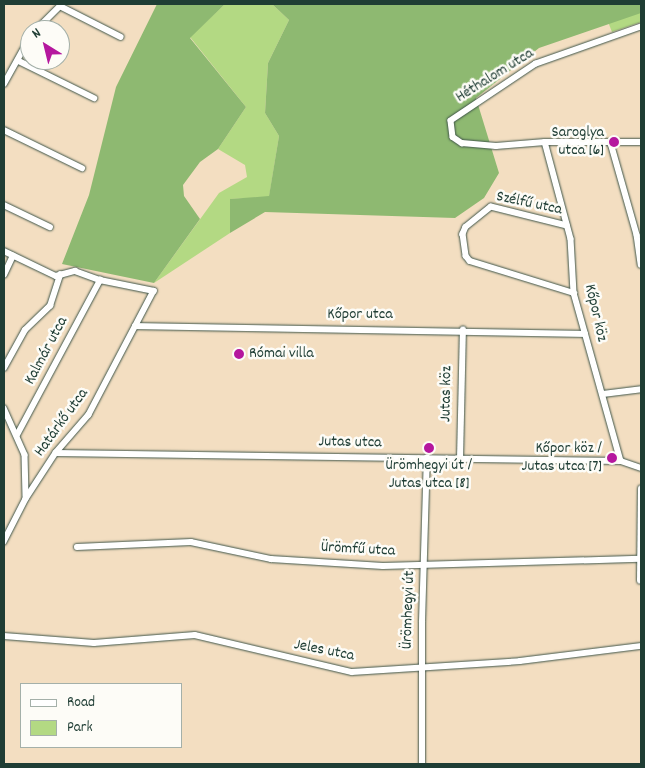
<!DOCTYPE html>
<meta charset="utf-8">
<style>
body{margin:0}
#map{position:relative;width:645px;height:768px;overflow:hidden;background:#f3dec1;font-family:Dekko,sans-serif}
div>[style]{position:absolute}
[style*='--x']{left:calc(var(--x)*1px);top:calc(var(--y)*1px);width:calc(var(--w)*1px);rotate:calc(var(--a)*1deg)}
.green>*{inset:0;background:#b3d983}
.forest>*{inset:0;background:#8eb971}
.roads{filter:drop-shadow(0 0 1px #3f5549) drop-shadow(0 0 1px #3f5549)}
.minor>*{height:5.5px;margin:-2.75px;padding:0 2.75px;transform-origin:2.75px;border-radius:2.75px;background:#fff}
.dots>*{width:14px;height:14px;translate:-50% -50%;box-sizing:border-box;border:2px solid #fdfcf7;border-radius:50%}
span{translate:-50% -50%;white-space:nowrap;text-align:center;line-height:1.15;-webkit-text-stroke:5px #fdfcf7;paint-order:stroke}
.street-label{font-size:16px;color:#1f3d34}
.poi-label{font-size:16px;color:#1f3d34}
.right{translate:-100% -50%;text-align:right}
.left{translate:0 -50%;text-align:left}
.frame{position:absolute;inset:0;border:5px solid #1f3d34;pointer-events:none}
.legend{position:absolute;left:20px;top:683px;width:162px;height:65px;box-sizing:border-box;background:#fdfcf7;border:1px solid #a4b0a9;margin:0;padding:6px 9px;list-style:none;font-size:15px;color:#1f3d34}
.legend li{display:flex;align-items:center;gap:10px;height:25px}
.legend b{width:25px;border:1px solid #a4b0a9}
.north{position:absolute;left:20px;top:20px;width:50px;height:50px;box-sizing:border-box;background:#fdfcf7;border:1px solid #a4b0a9;border-radius:50%;rotate:324deg;font-size:14px;font-weight:700;line-height:20px;text-align:center;color:#1f3d34}
.north::after{content:'';display:block;margin:auto;width:18px;height:22px;background:#b5179e;clip-path:polygon(50% 0,100% 100%,50% 72%,0 100%)}
</style>
<div id="map">
<div class="green">
<div style="clip-path:polygon(225px 4px,272px 4px,289px 20px,268px 63px,265px 113px,279px 136px,269px 197px,230px 199px,230px 233px,154px 283px,219px 193px,247px 177px,245px 165px,218px 149px,246px 107px,190px 37px)"></div>
<div style="clip-path:polygon(601px 4px,641px 4px,641px 22px,612px 32px)"></div>
</div>
<div class="forest">
<div style="clip-path:polygon(157px 4px,225px 4px,190px 38px,246px 107px,218px 149px,200px 162px,183px 185px,184px 196px,200px 219px,154px 283px,62px 264px,89px 195px,116px 87px)"></div>
<div style="clip-path:polygon(272px 4px,641px 4px,641px 13px,539px 48px,476px 98px,499px 173px,484px 198px,455px 218px,265px 212px,230px 233px,230px 199px,269px 196px,279px 136px,265px 113px,268px 63px,289px 20px)"></div>
</div>
<div class="roads">
<div class="minor">
<div style="--x:60;--y:6;--w:68;--a:26.9"></div>
<div style="--x:641;--y:27;--w:111;--a:160.6"></div>
<div style="--x:536;--y:64;--w:102;--a:146.2"></div>
<div style="--x:451;--y:121;--w:16;--a:83"></div>
<div style="--x:453;--y:137;--w:11;--a:34"></div>
<div style="--x:462;--y:143;--w:34;--a:5"></div>
<div style="--x:496;--y:146;--w:49;--a:-4.7"></div>
<div style="--x:545;--y:142;--w:96;--a:0"></div>
<div style="--x:36;--y:30;--w:35;--a:-45"></div>
<div style="--x:19;--y:61;--w:84;--a:26.3"></div>
<div style="--x:4;--y:84;--w:54;--a:-61"></div>
<div style="--x:4;--y:130;--w:87;--a:26"></div>
<div style="--x:545;--y:142;--w:100;--a:75"></div>
<div style="--x:571;--y:239;--w:54;--a:86.8"></div>
<div style="--x:574;--y:293;--w:174;--a:74.4"></div>
<div style="--x:611;--y:143;--w:96;--a:74.2"></div>
<div style="--x:637;--y:235;--w:30;--a:82"></div>
<div style="--x:4;--y:205;--w:51;--a:25.6"></div>
<div style="--x:567;--y:226;--w:78;--a:-166"></div>
<div style="--x:491;--y:207;--w:32;--a:141"></div>
<div style="--x:466;--y:227;--w:8;--a:113"></div>
<div style="--x:463;--y:234;--w:22;--a:82"></div>
<div style="--x:466;--y:256;--w:6;--a:51"></div>
<div style="--x:470;--y:261;--w:109;--a:17.1"></div>
<div style="--x:4;--y:251;--w:58;--a:25.7"></div>
<div style="--x:56;--y:276;--w:20;--a:-15"></div>
<div style="--x:75;--y:271;--w:27;--a:20"></div>
<div style="--x:100;--y:280;--w:55;--a:11.5"></div>
<div style="--x:154;--y:291;--w:140;--a:117.7"></div>
<div style="--x:89;--y:415;--w:50;--a:131"></div>
<div style="--x:56;--y:453;--w:55;--a:123.1"></div>
<div style="--x:26;--y:499;--w:48;--a:117.1"></div>
<div style="--x:4;--y:275;--w:21;--a:-65"></div>
<div style="--x:135;--y:326;--w:450;--a:1"></div>
<div style="--x:4;--y:368;--w:43;--a:-61.1"></div>
<div style="--x:25;--y:330;--w:35;--a:-44"></div>
<div style="--x:50;--y:306;--w:33;--a:-72"></div>
<div style="--x:603;--y:394;--w:38;--a:-7"></div>
<div style="--x:4;--y:408;--w:51;--a:65.9"></div>
<div style="--x:25;--y:455;--w:41;--a:88.6"></div>
<div style="--x:17;--y:435;--w:176;--a:-61.8"></div>
<div style="--x:56;--y:453;--w:565;--a:0.81"></div>
<div style="--x:621;--y:461;--w:21;--a:19"></div>
<div style="--x:460;--y:459;--w:129;--a:-88.7"></div>
<div style="--x:77;--y:547;--w:114;--a:-2.5"></div>
<div style="--x:191;--y:542;--w:82;--a:12"></div>
<div style="--x:271;--y:559;--w:112;--a:3.6"></div>
<div style="--x:383;--y:566;--w:257;--a:-1.6"></div>
<div style="--x:640;--y:581;--w:92;--a:-89.4"></div>
<div style="--x:4;--y:636;--w:90;--a:4.4"></div>
<div style="--x:94;--y:643;--w:101;--a:-4.5"></div>
<div style="--x:195;--y:635;--w:161;--a:13.3"></div>
<div style="--x:352;--y:672;--w:168;--a:-3.7"></div>
<div style="--x:520;--y:661;--w:122;--a:-7.1"></div>
<div style="--x:422;--y:764;--w:142;--a:-90"></div>
<div style="--x:422;--y:622;--w:164;--a:-88.3"></div>
</div>
</div>
<div class="dots">
<div style="left:614px;top:142px;background:#b5179e"></div>
<div style="left:239px;top:354px;background:#b5179e"></div>
<div style="left:429px;top:448px;background:#b5179e"></div>
<div style="left:612px;top:458px;background:#b5179e"></div>
</div>
<div class="street-label">
<span style="left:495px;top:76px;rotate:-32deg">Héthalom utca</span>
<span style="left:529px;top:204px;rotate:12deg">Szélfű utca</span>
<span style="left:595px;top:313px;rotate:77deg">Kőpor köz</span>
<span style="left:360px;top:315px">Kőpor utca</span>
<span style="left:47px;top:351px;rotate:-62deg">Kalmár utca</span>
<span style="left:447px;top:394px;rotate:-89deg">Jutas köz</span>
<span style="left:62px;top:423px;rotate:-54deg">Határkő utca</span>
<span style="left:350px;top:443px;rotate:1deg">Jutas utca</span>
<span style="left:358px;top:550px;rotate:3deg">Ürömfű utca</span>
<span style="left:409px;top:610px;rotate:-88deg">Ürömhegyi út</span>
<span style="left:324px;top:651px;rotate:11deg">Jeles utca</span>
</div>
<div class="poi-label">
<span class="right" style="left:604px;top:142px">Saroglya<br>utca [6]</span>
<span class="left" style="left:249px;top:354px">Római villa</span>
<span class="right" style="left:602px;top:458px">Kőpor köz /<br>Jutas utca [7]</span>
<span style="left:429px;top:475px">Ürömhegyi út /<br>Jutas utca [8]</span>
</div>
<div class="frame"></div>
<ul class="legend">
<li><b style="height:6px;background:#fff"></b>Road</li>
<li><b style="height:14px;background:#b3d983"></b>Park</li>
</ul>
<div class="north">N</div>
</div>
